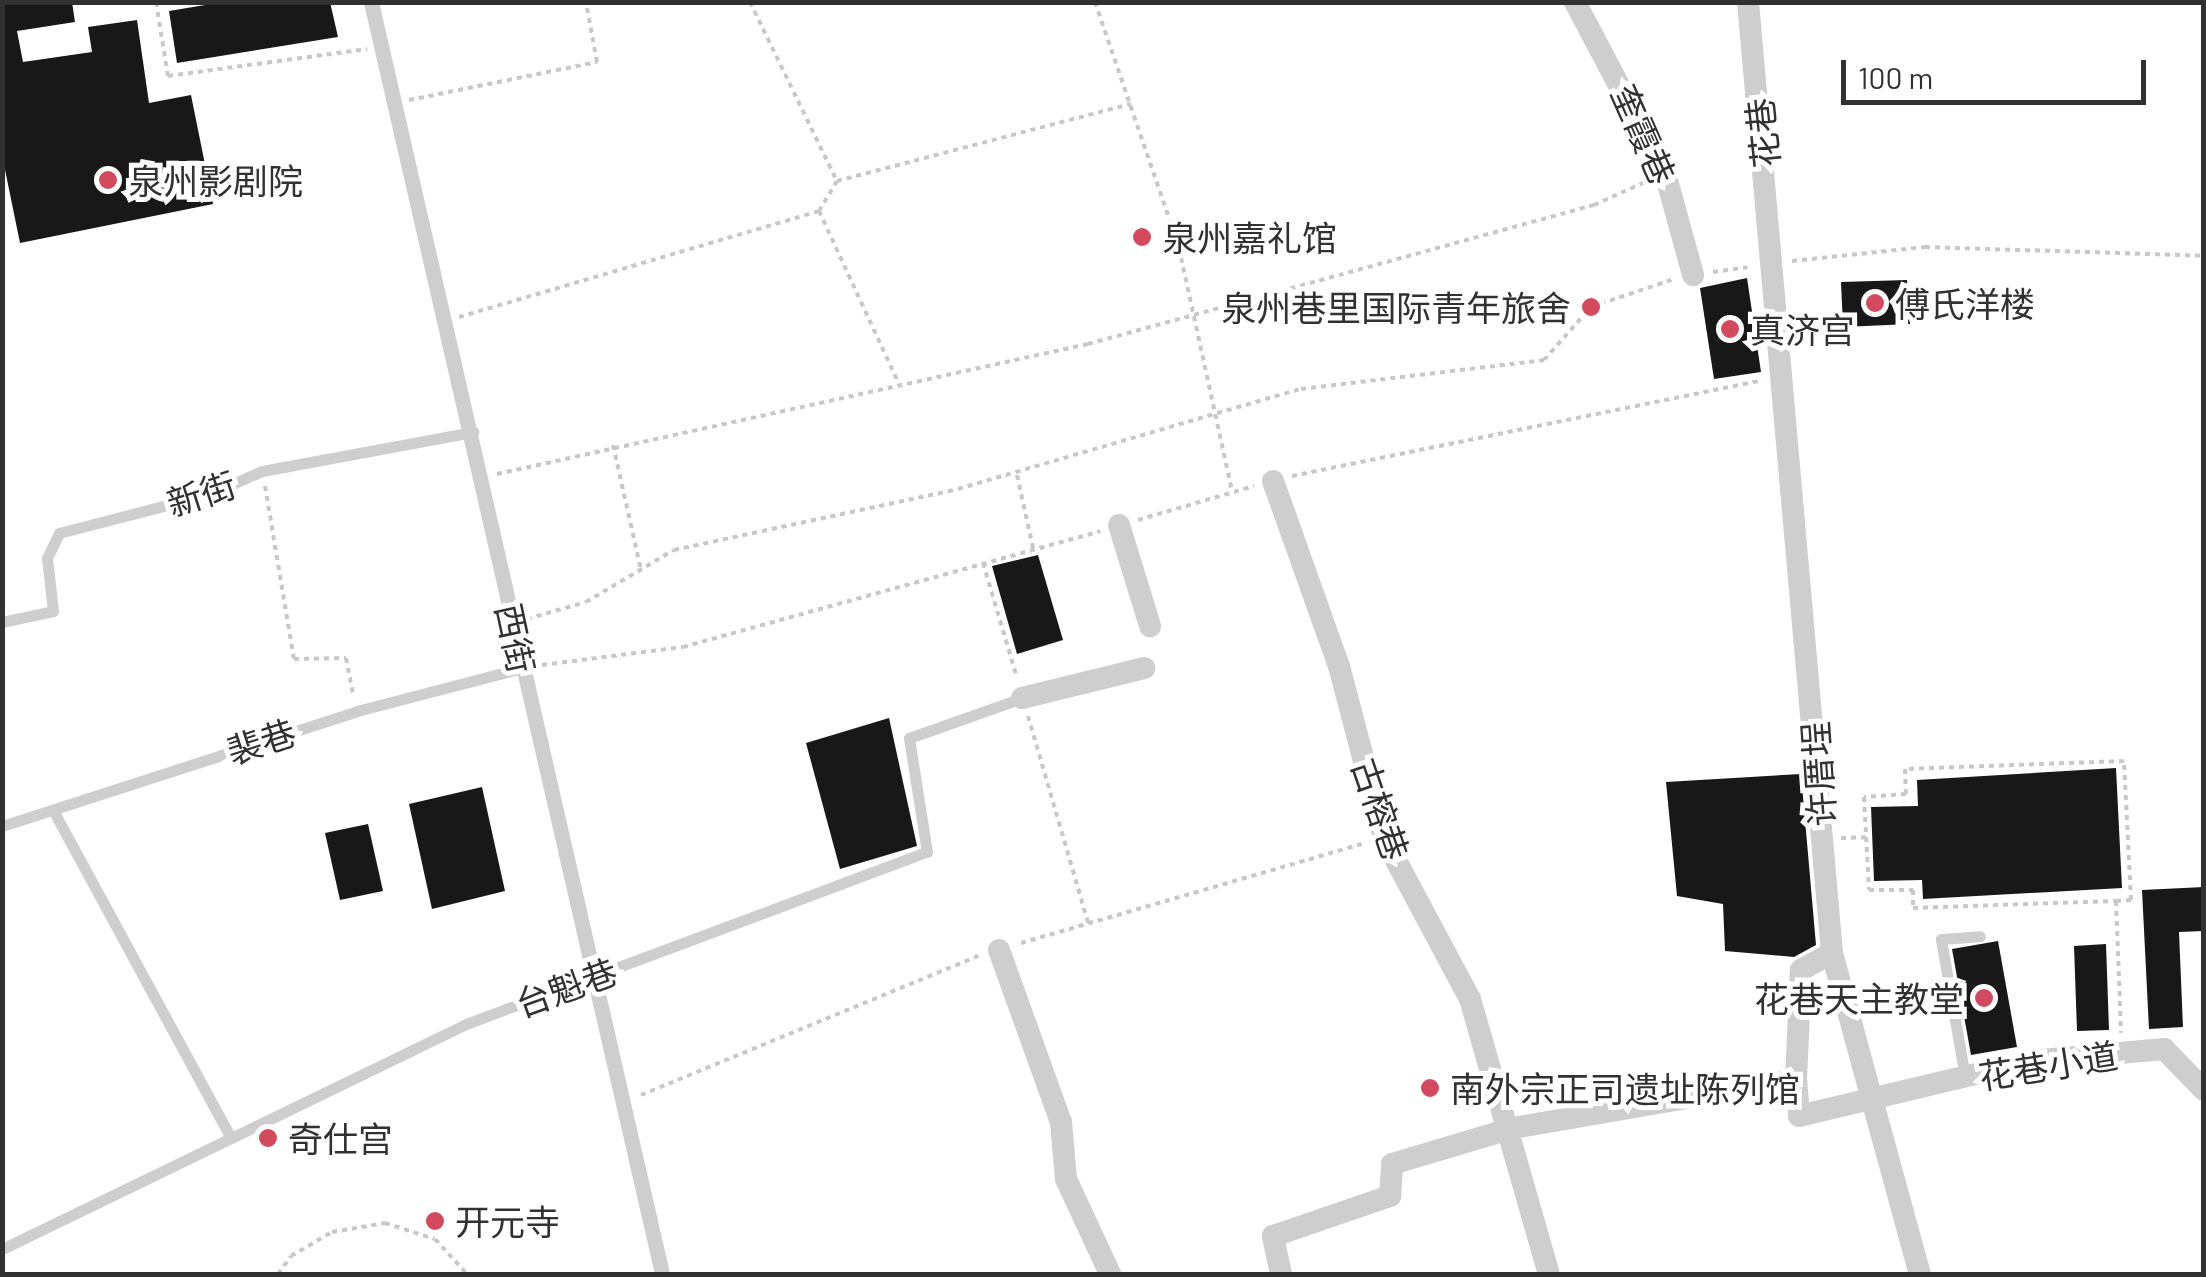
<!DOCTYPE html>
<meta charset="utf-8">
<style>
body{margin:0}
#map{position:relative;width:2206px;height:1277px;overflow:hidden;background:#fff;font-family:Barlow,"Noto Sans SC",sans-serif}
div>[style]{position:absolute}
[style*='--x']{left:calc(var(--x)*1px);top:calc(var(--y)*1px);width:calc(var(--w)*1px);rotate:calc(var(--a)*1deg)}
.building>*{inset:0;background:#181818}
.path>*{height:4px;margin-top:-2px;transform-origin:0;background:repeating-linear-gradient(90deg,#c8c8c8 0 5px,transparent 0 10px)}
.service>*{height:11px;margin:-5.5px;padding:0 5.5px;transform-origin:5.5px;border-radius:5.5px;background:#cecece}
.pedestrian>*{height:15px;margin:-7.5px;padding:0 7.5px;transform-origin:7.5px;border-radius:7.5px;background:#cecece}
.minor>*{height:22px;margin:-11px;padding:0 11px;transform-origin:11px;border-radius:11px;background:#cecece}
.dots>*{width:28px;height:28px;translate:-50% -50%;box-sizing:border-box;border:5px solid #fff;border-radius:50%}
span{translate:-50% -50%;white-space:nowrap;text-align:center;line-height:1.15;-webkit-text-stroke:10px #fff;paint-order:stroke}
.street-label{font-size:35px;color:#313131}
.poi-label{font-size:35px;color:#313131}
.left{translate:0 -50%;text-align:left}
.right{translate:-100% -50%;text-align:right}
.frame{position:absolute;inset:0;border:5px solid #313131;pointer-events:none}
.scale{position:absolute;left:1841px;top:60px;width:305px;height:45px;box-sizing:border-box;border:5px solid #313131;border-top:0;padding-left:12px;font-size:30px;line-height:35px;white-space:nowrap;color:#313131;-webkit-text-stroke:8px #fff;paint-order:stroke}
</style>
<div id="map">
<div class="building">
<div style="clip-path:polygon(2px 2px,72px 2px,75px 22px,17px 31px,23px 62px,92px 52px,88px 27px,137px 20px,149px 103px,191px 95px,213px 204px,20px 243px,2px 155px)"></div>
<div style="clip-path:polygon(223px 2px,330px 2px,338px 37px,177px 63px,169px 11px)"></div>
<div style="clip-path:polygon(1747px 278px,1761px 372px,1714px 379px,1700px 288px)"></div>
<div style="clip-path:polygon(1907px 280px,1910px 324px,1843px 327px,1841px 282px)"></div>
<div style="clip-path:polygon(1038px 555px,1063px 640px,1017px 654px,992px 566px)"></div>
<div style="clip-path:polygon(889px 718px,917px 846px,840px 869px,806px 743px)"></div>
<div style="clip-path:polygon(2116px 768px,2122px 888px,1923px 899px,1922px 880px,1874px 881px,1871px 807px,1918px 806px,1917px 780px)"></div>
<div style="clip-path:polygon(1801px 774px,1816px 945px,1794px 957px,1725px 951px,1723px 904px,1677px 896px,1666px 782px)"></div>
<div style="clip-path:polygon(482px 787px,505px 891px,432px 909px,409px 804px)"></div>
<div style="clip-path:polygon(368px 824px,383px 891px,340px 900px,325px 833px)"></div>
<div style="clip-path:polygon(2204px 887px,2204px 931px,2179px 932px,2183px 1027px,2149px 1029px,2142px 890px)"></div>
<div style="clip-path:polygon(1998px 941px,2017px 1047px,1971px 1055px,1952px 949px)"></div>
<div style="clip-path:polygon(2106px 944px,2109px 1030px,2077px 1031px,2074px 946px)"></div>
</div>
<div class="path">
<div style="--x:156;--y:2;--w:75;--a:80.8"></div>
<div style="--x:168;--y:76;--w:201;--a:-7.7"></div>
<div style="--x:750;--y:2;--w:199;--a:64.1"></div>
<div style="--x:1095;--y:2;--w:260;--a:71.1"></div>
<div style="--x:1179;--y:248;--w:249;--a:77.7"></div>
<div style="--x:409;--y:100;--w:192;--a:-11.4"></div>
<div style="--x:597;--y:62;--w:61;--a:-100.4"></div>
<div style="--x:819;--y:211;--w:35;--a:-59"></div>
<div style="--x:837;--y:181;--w:304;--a:-14.7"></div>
<div style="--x:819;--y:211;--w:193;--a:65.2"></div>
<div style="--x:1792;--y:261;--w:134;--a:-6"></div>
<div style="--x:1925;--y:247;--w:279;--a:1.8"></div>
<div style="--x:1713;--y:272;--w:35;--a:-8"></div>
<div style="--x:459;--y:317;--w:375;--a:-16.4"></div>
<div style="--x:613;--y:445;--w:128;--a:77.4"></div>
<div style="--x:497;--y:474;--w:605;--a:-12.41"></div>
<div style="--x:1088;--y:344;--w:525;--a:-15.36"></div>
<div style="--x:1594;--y:205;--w:56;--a:-24.3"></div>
<div style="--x:1017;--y:475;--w:75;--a:77.6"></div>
<div style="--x:1292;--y:476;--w:480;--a:-11.5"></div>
<div style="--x:265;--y:486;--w:175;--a:80.5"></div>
<div style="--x:294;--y:659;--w:52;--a:-1.1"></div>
<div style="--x:346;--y:658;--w:37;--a:79"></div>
<div style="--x:1138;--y:520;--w:121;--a:-16.3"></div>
<div style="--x:983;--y:563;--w:120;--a:73.5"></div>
<div style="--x:527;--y:619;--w:61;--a:-16.1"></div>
<div style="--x:586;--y:602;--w:102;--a:-30.6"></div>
<div style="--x:674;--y:550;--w:290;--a:-12.1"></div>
<div style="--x:958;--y:489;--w:357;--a:-16.3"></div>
<div style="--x:1301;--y:389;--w:245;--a:-6.8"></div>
<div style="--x:1544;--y:360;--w:71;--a:-48.4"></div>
<div style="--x:1591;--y:307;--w:88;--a:-18.6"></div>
<div style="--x:542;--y:665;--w:142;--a:-7.3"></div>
<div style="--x:683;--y:647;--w:433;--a:-15.5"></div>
<div style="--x:1028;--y:716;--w:216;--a:73.8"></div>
<div style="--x:1841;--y:838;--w:25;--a:-2"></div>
<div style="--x:2116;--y:901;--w:15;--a:-4"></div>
<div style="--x:2131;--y:900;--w:139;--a:-92.9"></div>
<div style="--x:2124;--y:761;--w:219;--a:177.9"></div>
<div style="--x:1905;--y:769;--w:25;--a:88"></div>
<div style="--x:1906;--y:794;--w:42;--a:175.9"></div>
<div style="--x:1864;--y:797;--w:93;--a:86.9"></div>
<div style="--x:1869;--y:890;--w:44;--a:0"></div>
<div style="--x:1913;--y:890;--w:18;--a:90"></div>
<div style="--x:1913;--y:908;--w:203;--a:-2"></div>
<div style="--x:2116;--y:901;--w:132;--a:87.8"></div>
<div style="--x:1021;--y:943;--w:355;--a:-16.2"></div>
<div style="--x:641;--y:1095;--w:365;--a:-22.4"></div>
<div style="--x:278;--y:1274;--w:22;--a:-54"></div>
<div style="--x:291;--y:1256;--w:48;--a:-30.3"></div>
<div style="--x:332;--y:1232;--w:54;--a:-9.6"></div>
<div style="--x:385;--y:1223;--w:52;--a:17.7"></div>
<div style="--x:435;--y:1239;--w:47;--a:47.6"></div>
</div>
<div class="service">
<div style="--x:2;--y:622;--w:52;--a:-12.2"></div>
<div style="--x:53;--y:611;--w:53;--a:-96.5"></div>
<div style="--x:47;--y:558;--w:28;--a:-64"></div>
<div style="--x:59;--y:533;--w:156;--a:-14.5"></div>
<div style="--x:210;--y:494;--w:57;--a:-23.9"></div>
<div style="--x:262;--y:471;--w:215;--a:-10.5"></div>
<div style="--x:54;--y:812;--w:371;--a:61.5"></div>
<div style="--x:2;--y:826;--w:373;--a:-17.9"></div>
<div style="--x:357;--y:711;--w:171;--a:-14.6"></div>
<div style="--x:1965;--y:1077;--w:140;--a:-99.9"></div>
<div style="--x:1941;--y:939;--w:39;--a:-4"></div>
<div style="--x:2;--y:1249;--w:516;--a:-25.87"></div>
<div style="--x:466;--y:1024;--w:492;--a:-20.5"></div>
<div style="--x:927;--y:852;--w:115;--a:-99"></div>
<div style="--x:909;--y:738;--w:120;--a:-19.5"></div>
</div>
<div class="pedestrian">
<div style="--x:371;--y:2;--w:1305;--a:77.11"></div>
</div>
<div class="minor">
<div style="--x:1575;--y:2;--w:193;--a:62.2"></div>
<div style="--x:1665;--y:173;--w:106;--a:74.6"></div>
<div style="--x:1748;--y:2;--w:955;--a:84.95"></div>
<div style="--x:1832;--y:953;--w:333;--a:74.7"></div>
<div style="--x:1273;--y:481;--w:196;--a:70.4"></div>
<div style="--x:1339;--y:666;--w:178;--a:75.3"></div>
<div style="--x:1384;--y:838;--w:183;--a:61.9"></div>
<div style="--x:1470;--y:999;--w:286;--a:74"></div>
<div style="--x:1119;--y:525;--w:106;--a:72.9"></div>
<div style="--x:1022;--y:698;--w:126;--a:-13.8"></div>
<div style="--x:999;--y:950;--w:183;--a:70.2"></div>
<div style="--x:1061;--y:1122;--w:57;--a:85"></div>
<div style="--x:1066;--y:1179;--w:105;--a:65.1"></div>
<div style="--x:1796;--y:1079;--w:109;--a:-87.4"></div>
<div style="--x:1801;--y:970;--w:35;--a:-29"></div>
<div style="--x:1281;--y:1274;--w:39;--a:-102"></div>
<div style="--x:1273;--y:1236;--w:124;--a:-18.9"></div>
<div style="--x:1390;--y:1196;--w:32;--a:-86"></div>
<div style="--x:1392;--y:1164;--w:126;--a:-16.6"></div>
<div style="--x:1513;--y:1128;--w:287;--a:-9.8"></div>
<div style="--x:1796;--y:1079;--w:37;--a:85"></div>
<div style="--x:1799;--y:1116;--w:237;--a:-13.4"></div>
<div style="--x:2030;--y:1061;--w:135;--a:-5.1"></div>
<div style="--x:2164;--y:1049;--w:57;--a:45.7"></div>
</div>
<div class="dots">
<div style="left:108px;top:180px;background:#d3495d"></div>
<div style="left:1142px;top:237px;background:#d3495d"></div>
<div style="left:1875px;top:303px;background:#d3495d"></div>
<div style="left:1591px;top:307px;background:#d3495d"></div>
<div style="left:1730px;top:329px;background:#d3495d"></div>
<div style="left:1984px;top:998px;background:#d3495d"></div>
<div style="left:1430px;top:1088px;background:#d3495d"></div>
<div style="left:268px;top:1138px;background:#d3495d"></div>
<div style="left:435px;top:1221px;background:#d3495d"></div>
</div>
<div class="street-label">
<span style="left:1762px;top:133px;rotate:-96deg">花巷</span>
<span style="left:1644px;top:134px;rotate:66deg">奎霞巷</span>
<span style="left:201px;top:493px;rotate:-18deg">新街</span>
<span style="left:516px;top:638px;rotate:78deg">西街</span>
<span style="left:261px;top:741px;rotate:-18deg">裴巷</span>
<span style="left:1818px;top:774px;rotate:-94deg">许厝埕</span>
<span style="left:1381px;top:809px;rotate:71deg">古榕巷</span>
<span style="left:566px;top:987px;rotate:-20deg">台魁巷</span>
<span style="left:2048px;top:1065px;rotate:-9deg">花巷小道</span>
</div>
<div class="poi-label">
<span class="left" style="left:128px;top:180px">泉州影剧院</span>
<span class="left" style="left:1162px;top:237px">泉州嘉礼馆</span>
<span class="left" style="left:1895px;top:303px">傅氏洋楼</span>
<span class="right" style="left:1571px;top:307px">泉州巷里国际青年旅舍</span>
<span class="left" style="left:1750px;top:329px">真济宫</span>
<span class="right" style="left:1964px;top:998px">花巷天主教堂</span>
<span class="left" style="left:1450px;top:1088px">南外宗正司遗址陈列馆</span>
<span class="left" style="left:288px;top:1138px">奇仕宫</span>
<span class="left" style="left:455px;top:1221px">开元寺</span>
</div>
<div class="frame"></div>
<div class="scale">100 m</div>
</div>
